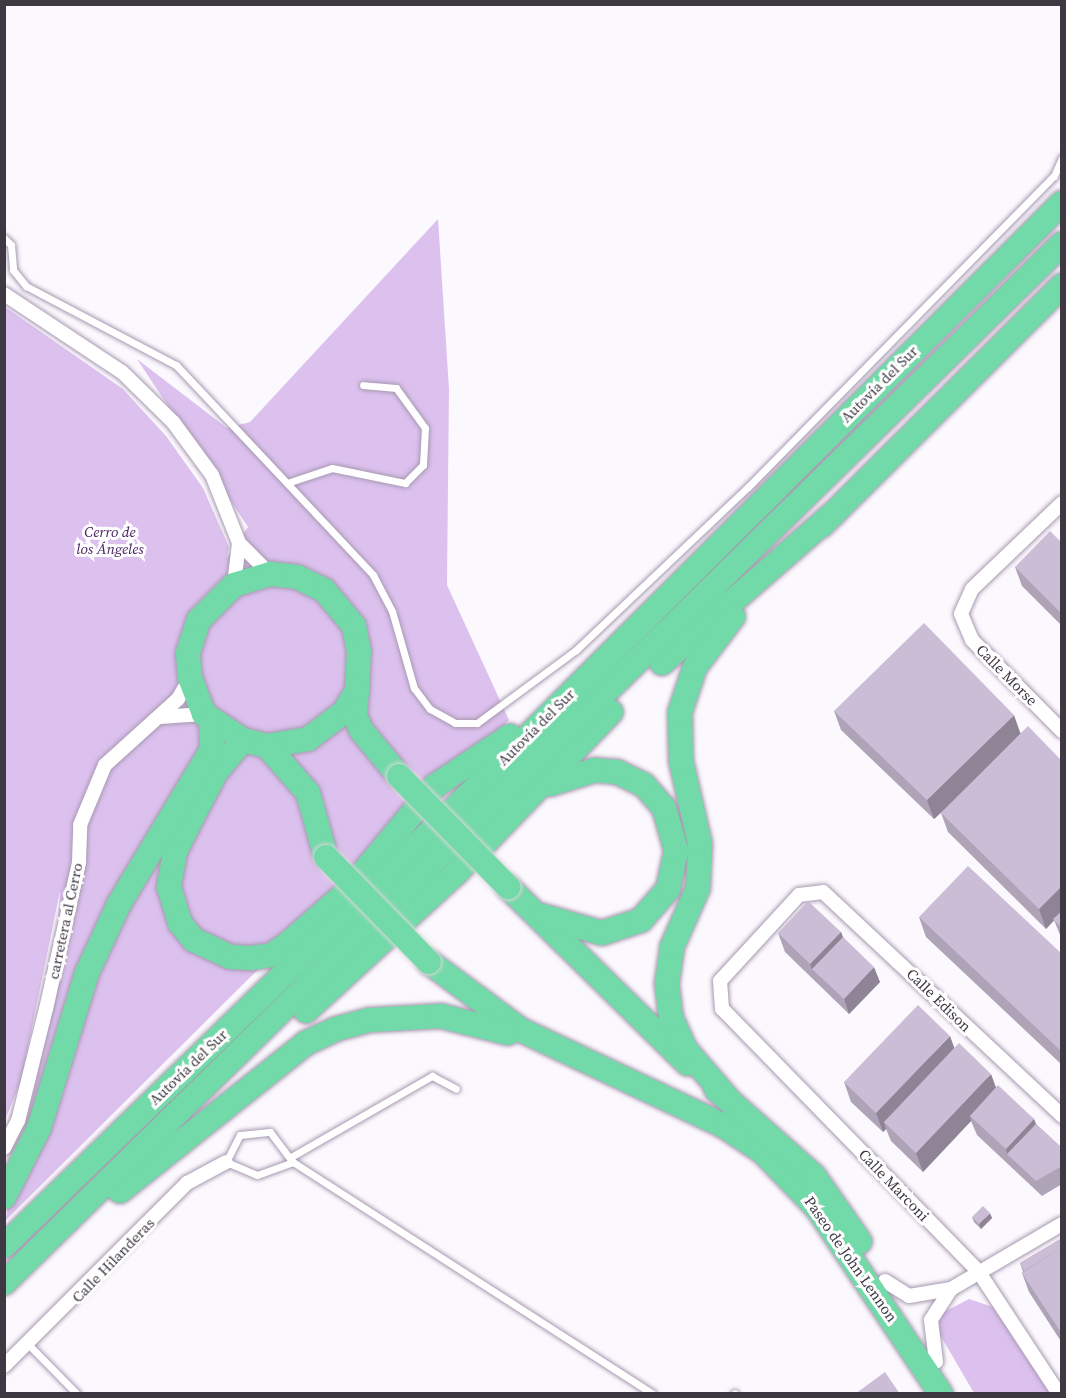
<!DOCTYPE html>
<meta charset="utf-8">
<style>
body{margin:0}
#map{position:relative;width:1066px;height:1398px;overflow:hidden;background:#fcf9fe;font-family:"Source Serif 4",serif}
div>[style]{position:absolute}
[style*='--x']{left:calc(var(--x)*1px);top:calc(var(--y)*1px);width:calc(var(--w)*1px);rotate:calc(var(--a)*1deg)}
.green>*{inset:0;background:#dcc1ef}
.roads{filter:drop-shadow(0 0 2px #a799b1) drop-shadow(0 0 2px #a799b1)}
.lane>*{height:7px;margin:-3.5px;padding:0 3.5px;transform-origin:3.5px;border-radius:3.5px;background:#fff}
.street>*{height:14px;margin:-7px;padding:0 7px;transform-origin:7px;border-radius:7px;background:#fff}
.highway>*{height:24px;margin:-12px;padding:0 12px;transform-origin:12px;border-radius:12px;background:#72d9a8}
.bridges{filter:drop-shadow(0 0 2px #d8d7d9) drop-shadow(0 0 2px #d8d7d9)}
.highway-bridge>*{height:24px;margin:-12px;padding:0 12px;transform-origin:12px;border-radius:12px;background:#72d9a8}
.wall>*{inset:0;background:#afa3b8}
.shaded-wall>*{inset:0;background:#8e8496}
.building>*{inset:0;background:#cbbdd6}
span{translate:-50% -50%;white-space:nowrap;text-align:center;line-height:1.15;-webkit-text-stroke:6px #fff;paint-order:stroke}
.street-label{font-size:15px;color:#3e3842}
.park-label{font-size:15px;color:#4a2261;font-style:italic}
.frame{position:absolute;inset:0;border:6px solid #3e3842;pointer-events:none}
</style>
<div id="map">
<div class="green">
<div style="clip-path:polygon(438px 219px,449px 389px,447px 585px,509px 720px,5px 1221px,53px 1003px,60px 891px,21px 1081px,5px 1120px,5px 307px,123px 389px,166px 436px,203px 488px,229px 547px,227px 557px,248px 527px,137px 359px,227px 428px,250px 422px)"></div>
<div style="clip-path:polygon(969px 1299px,993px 1307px,1050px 1393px,974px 1393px,936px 1328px,942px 1313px)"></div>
</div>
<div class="roads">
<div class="lane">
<div style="--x:4;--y:238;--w:10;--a:45"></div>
<div style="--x:11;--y:245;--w:25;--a:85"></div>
<div style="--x:13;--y:270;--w:21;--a:51"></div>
<div style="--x:26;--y:286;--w:170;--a:27.8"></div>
<div style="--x:176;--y:365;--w:288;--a:46.8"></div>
<div style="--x:373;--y:575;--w:41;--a:62.2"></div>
<div style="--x:392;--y:611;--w:80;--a:74.1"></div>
<div style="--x:414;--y:688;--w:26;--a:53"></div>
<div style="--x:430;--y:709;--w:29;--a:29"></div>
<div style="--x:455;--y:723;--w:22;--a:0"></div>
<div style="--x:477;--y:723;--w:123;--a:-36.4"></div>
<div style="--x:576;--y:650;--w:237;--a:-43.5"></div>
<div style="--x:748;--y:487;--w:436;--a:-45.5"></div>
<div style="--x:1054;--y:176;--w:20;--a:-66"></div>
<div style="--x:290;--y:482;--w:44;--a:-18.4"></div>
<div style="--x:332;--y:468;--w:75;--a:11.6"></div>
<div style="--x:405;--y:483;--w:25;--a:-45"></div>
<div style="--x:423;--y:465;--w:37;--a:-87"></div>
<div style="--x:425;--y:428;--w:49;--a:-125.9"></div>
<div style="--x:396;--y:388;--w:33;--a:-175"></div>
<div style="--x:291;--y:1157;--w:163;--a:-29.9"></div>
<div style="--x:432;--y:1076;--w:27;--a:28"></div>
<div style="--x:293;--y:1162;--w:38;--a:160"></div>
<div style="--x:257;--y:1175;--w:34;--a:-157"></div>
<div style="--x:226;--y:1162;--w:30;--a:-63"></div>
<div style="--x:240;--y:1135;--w:30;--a:-6"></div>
<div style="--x:270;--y:1132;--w:38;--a:53"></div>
<div style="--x:293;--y:1162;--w:428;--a:32.8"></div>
<div style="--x:28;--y:1344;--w:70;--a:45.6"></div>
<div style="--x:734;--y:1394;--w:1;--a:-45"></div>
</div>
<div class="street">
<div style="--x:4;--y:294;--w:141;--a:33.5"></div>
<div style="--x:122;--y:372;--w:71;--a:44.4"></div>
<div style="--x:173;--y:422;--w:66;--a:53.7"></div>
<div style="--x:212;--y:475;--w:73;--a:68.3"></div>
<div style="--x:239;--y:543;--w:44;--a:45"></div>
<div style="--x:1062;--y:503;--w:124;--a:136.3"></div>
<div style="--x:972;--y:589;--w:27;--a:114"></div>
<div style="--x:961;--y:614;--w:28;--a:67"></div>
<div style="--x:972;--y:640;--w:128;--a:45.3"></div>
<div style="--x:234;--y:585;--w:42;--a:-83.2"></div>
<div style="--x:160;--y:717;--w:44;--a:-3.9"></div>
<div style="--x:4;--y:1148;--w:30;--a:-63"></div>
<div style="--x:18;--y:1121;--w:115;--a:-76"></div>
<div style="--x:46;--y:1009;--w:151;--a:-77.3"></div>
<div style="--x:79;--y:862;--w:37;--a:-88"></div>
<div style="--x:80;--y:825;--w:65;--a:-67.4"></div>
<div style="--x:105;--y:765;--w:98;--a:-42.1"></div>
<div style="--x:178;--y:699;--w:24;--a:-60"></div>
<div style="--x:885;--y:1281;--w:28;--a:32"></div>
<div style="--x:909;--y:1296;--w:43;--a:-9.5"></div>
<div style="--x:951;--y:1289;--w:37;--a:123"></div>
<div style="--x:931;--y:1320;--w:42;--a:83.2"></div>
<div style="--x:951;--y:1289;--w:129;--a:-30.4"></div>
<div style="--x:4;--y:1366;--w:259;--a:-45"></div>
<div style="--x:187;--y:1183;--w:44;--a:-28.3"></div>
<div style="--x:1059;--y:1394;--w:146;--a:-123.3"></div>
<div style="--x:979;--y:1272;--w:368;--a:-134.3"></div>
<div style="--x:722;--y:1009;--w:28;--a:-94"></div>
<div style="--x:720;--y:981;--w:117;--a:-47.4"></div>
<div style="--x:799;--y:895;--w:24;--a:-7"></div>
<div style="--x:823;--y:892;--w:328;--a:43.1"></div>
</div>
<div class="highway">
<div style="--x:822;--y:525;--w:339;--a:-44.9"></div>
<div style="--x:662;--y:663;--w:227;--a:-41.1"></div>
<div style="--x:357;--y:691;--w:25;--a:122"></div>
<div style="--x:344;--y:712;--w:45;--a:143.1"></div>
<div style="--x:308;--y:739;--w:42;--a:170.3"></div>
<div style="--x:267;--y:746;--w:25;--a:-166"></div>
<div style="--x:243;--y:740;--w:47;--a:-146.3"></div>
<div style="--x:204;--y:714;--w:39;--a:-111"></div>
<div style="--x:190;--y:678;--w:25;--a:-95"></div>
<div style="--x:188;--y:653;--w:35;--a:-72"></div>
<div style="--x:199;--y:620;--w:49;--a:-45"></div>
<div style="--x:234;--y:585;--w:38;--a:-17"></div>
<div style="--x:270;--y:574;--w:27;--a:6"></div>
<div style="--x:297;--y:577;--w:30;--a:26"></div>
<div style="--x:324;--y:590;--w:47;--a:50.2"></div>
<div style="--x:354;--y:626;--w:25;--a:79"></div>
<div style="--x:359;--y:651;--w:40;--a:92.9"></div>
<div style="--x:357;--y:691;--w:24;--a:95"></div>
<div style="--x:355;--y:715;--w:16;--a:68"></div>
<div style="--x:361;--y:730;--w:60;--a:50.4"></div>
<div style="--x:243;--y:740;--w:42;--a:130.2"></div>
<div style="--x:216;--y:772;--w:45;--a:117.7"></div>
<div style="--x:195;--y:812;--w:45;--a:116.6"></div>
<div style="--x:175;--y:852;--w:36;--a:100"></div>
<div style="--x:169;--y:887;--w:38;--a:73"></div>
<div style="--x:180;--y:923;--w:22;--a:51"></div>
<div style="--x:194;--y:940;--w:40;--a:25"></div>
<div style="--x:230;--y:957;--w:21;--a:3"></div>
<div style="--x:251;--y:958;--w:21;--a:-8"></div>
<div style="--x:272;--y:955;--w:24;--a:-36"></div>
<div style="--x:291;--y:941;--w:74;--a:-41.2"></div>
<div style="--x:347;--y:892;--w:138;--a:-50.3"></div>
<div style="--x:435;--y:786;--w:90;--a:-33.7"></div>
<div style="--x:267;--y:746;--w:62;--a:48.9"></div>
<div style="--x:308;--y:793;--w:66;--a:74.3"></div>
<div style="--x:508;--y:887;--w:252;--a:44.5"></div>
<div style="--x:543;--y:916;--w:61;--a:16.1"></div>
<div style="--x:602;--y:933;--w:41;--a:-18.4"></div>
<div style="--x:641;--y:920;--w:41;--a:-48.9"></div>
<div style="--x:668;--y:889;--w:40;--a:-78"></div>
<div style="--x:676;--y:850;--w:44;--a:-105.9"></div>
<div style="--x:664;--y:808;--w:30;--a:-131"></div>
<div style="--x:644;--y:785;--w:30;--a:-154"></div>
<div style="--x:617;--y:772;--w:22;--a:-175"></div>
<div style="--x:595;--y:770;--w:47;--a:162.7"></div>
<div style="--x:429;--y:962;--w:114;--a:36.5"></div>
<div style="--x:521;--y:1030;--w:225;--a:25.3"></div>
<div style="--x:724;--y:1126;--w:47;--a:33.7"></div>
<div style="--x:763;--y:1152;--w:79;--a:46"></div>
<div style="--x:818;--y:1209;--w:222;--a:56.4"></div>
<div style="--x:306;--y:1011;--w:205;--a:-42.6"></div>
<div style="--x:457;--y:872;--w:222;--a:-46.1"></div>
<div style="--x:716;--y:1089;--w:131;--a:41.6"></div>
<div style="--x:814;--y:1176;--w:80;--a:55.1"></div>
<div style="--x:728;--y:1099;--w:66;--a:-130.7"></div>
<div style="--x:685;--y:1049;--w:34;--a:-114"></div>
<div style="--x:671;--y:1018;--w:35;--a:-97"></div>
<div style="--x:667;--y:983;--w:36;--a:-82"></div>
<div style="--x:672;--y:947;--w:64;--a:-66.2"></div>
<div style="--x:698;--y:888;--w:44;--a:-87.4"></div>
<div style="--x:700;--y:844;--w:85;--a:-102.9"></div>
<div style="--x:681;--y:761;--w:49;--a:-91.2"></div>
<div style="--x:680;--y:712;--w:47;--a:-71.6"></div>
<div style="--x:695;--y:667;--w:63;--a:-52.8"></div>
<div style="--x:120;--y:1191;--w:238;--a:-38.5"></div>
<div style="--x:306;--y:1043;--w:33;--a:-25"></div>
<div style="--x:336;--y:1029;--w:35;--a:-15"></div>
<div style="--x:370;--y:1020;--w:71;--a:-3.2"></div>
<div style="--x:441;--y:1016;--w:69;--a:14.2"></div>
<div style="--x:4;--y:1197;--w:77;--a:-63.1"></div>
<div style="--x:39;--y:1128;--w:162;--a:-72.8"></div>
<div style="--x:87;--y:973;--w:76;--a:-65.1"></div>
<div style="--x:119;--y:904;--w:181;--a:-59"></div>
<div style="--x:212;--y:749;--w:30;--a:-92"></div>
<div style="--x:4;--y:1246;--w:679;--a:-44.16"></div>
<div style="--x:491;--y:773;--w:807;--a:-44.95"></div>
<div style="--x:4;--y:1283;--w:1483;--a:-44.48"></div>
</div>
</div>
<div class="bridges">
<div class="highway-bridge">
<div style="--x:399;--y:776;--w:156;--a:45.5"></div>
<div style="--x:326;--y:857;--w:147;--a:45.6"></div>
</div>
</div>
<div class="wall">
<div style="clip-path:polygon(1062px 543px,1062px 626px,1022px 586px,1015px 567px)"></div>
<div style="clip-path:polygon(834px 711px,1021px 733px,1062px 761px,1062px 940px,1054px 920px,1046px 929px,948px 832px,941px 813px,934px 819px,841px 730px)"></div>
<div style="clip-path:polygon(919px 917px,1062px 954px,1062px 1065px,926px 937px)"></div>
<div style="clip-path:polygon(841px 932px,843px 937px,880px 982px,849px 1014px,785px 952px,778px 933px)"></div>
<div style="clip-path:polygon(955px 1048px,996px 1087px,1034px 1119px,1036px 1124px,1062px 1148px,1062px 1184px,1042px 1196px,977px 1135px,971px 1121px,923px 1172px,891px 1141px,886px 1129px,883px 1132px,851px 1102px,844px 1082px)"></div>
<div style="clip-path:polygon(972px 1217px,992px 1218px,981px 1229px,974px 1222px)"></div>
<div style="clip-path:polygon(1062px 1238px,1062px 1343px,1029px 1292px,1022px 1273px,1023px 1272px,1020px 1263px)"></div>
</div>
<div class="shaded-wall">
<div style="clip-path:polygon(1014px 715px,1021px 735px,934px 819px,927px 800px)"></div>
<div style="clip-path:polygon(1062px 886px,1062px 912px,1046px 929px,1039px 909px)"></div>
<div style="clip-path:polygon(841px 932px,848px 952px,812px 969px,817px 984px,810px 964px)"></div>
<div style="clip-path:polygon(874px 967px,880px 982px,849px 1014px,844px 999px)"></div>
<div style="clip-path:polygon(950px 1036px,957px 1055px,884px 1122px,886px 1129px,883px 1132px,876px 1113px)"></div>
<div style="clip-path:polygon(991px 1074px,998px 1093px,970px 1116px,971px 1121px,923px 1172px,916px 1153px)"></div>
<div style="clip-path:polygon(1034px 1119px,1041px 1138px,1007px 1154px,1006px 1149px)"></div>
<div style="clip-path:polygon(990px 1213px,992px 1218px,981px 1229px,979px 1224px)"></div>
</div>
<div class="building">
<div style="clip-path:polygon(1050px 531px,1062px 543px,1062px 614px,1015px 567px)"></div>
<div style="clip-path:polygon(924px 623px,1014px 715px,927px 800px,834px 711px)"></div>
<div style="clip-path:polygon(1028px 726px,1062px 761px,1062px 886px,1039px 909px,941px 813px)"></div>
<div style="clip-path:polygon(968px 866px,1062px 954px,1062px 1052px,919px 917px)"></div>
<div style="clip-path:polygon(808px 901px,841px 932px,810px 964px,778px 933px)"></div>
<div style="clip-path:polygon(1062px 911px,1062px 928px,1053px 919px)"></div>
<div style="clip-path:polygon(843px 937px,874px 967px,844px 999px,812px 969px)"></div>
<div style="clip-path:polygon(918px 1005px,950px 1036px,876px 1113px,844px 1082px)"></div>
<div style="clip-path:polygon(959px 1043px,991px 1074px,916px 1153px,884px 1122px)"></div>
<div style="clip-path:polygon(998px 1085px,1034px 1119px,1006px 1149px,970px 1116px)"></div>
<div style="clip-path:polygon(1036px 1124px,1062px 1148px,1062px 1166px,1036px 1181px,1007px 1154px)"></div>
<div style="clip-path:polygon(983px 1206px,990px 1213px,979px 1224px,972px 1217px)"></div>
<div style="clip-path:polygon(1062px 1238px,1062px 1247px,1024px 1271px,1020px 1263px)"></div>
<div style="clip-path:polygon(1062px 1247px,1062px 1334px,1022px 1273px)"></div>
<div style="clip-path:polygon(885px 1372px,900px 1394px,855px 1394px)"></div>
</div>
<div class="street-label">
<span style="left:879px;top:384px;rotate:-45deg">Autovía del Sur</span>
<span style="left:1007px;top:675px;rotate:45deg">Calle Morse</span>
<span style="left:536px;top:727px;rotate:-45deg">Autovía del Sur</span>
<span style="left:65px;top:921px;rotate:-78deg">carretera al Cerro</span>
<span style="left:939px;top:1000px;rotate:44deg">Calle Edison</span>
<span style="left:188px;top:1067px;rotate:-44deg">Autovía del Sur</span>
<span style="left:894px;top:1185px;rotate:46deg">Calle Marconi</span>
<span style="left:851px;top:1259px;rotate:55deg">Paseo de John Lennon</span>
<span style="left:113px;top:1260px;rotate:-46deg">Calle Hilanderas</span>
</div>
<div class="park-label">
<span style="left:110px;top:540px">Cerro de<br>los Ángeles</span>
</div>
<div class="frame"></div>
</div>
